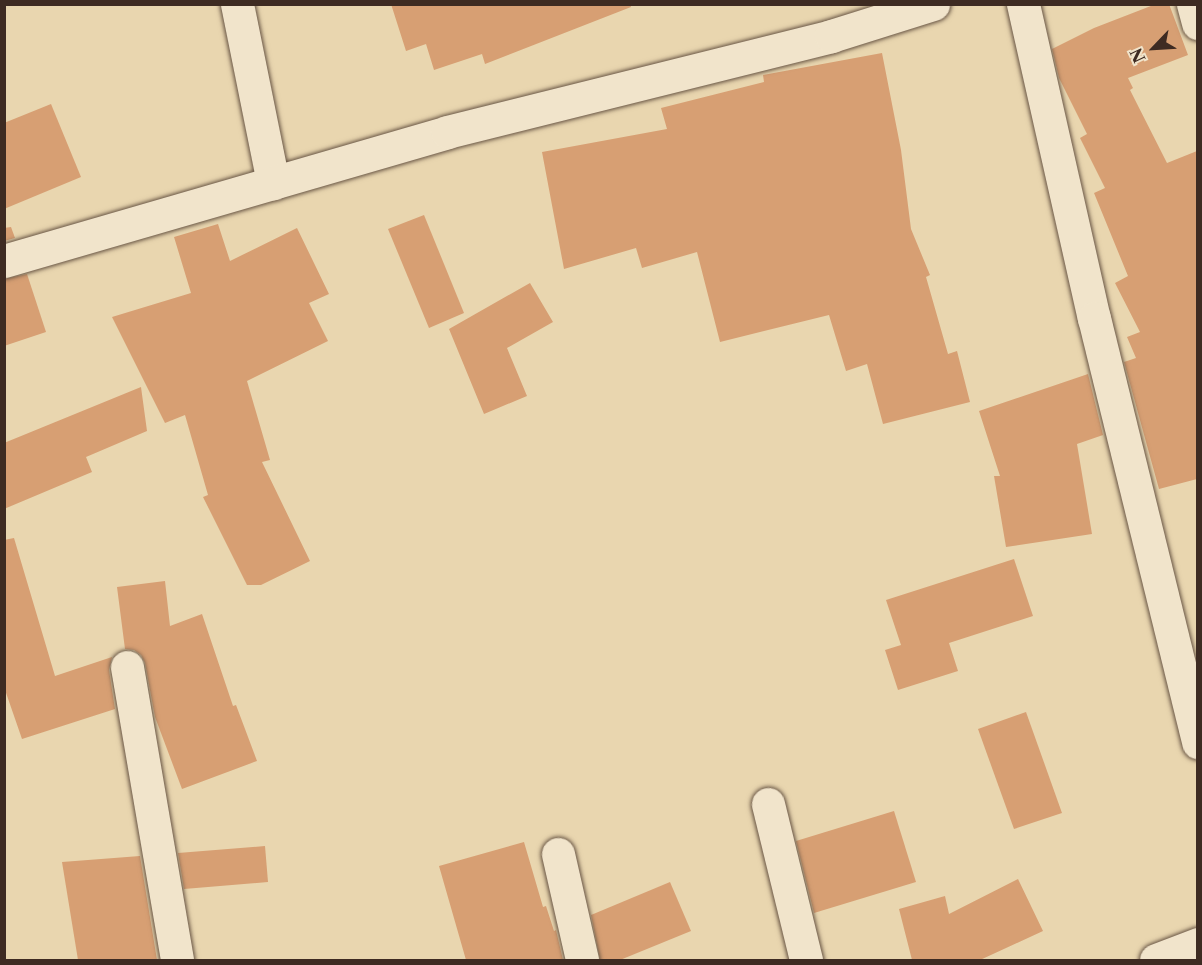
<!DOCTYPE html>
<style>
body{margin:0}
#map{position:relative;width:1202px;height:965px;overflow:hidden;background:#e9d6af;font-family:"Libre Caslon Text",serif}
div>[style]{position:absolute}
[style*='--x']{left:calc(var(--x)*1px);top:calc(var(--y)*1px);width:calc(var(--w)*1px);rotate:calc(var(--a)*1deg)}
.building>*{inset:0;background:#d79f73}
.roads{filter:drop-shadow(0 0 2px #695645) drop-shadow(0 0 2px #695645)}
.street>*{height:33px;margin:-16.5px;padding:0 16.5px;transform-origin:16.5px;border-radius:16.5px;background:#f1e4cb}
span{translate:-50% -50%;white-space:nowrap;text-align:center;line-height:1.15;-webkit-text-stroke:4.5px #f1e4cb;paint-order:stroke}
.frame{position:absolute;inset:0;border:6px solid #3e2b22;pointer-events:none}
.north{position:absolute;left:1124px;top:18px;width:60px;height:60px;-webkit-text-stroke:4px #f1e4cb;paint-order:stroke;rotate:245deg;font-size:16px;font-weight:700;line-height:24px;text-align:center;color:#3e2b22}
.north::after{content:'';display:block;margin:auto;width:21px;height:27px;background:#3e2b22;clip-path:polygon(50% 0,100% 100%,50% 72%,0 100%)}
</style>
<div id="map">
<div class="building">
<div style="clip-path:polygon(391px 4px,630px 4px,631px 7px,485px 64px,482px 54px,434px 70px,426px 44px,406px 51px)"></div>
<div style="clip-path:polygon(1156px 4px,1169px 4px,1188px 55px,1128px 78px,1133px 88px,1130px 90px,1167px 163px,1197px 151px,1197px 479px,1159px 489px,1124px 362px,1136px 358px,1127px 337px,1140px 332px,1115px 283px,1128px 276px,1094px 193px,1105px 188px,1080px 138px,1087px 134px,1059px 78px,1052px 49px,1094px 28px)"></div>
<div style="clip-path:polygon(882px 53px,901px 150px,911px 229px,930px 275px,926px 277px,948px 354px,957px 351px,970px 402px,883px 424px,867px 364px,846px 371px,829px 315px,720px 342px,697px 252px,642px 268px,636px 248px,564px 269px,542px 152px,667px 129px,661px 108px,764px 82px,763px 75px)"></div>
<div style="clip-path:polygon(51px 104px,81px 177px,4px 209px,4px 123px)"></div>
<div style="clip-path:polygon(424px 215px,464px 313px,429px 328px,388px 229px)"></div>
<div style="clip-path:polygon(218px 224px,230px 261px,297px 228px,329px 294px,309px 303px,328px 341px,247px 381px,270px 460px,262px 462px,310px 561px,261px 585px,247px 585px,203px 497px,208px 495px,185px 415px,165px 423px,112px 317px,191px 293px,174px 237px)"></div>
<div style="clip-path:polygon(11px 227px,15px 238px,4px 241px,4px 228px)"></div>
<div style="clip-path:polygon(27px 274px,46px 332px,4px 346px,4px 279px)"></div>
<div style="clip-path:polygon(530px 283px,553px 322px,507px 348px,527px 396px,484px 414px,449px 329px)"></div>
<div style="clip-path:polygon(1088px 374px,1103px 435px,1077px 444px,1092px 534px,1006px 547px,994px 476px,1000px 476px,979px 411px)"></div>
<div style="clip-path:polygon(141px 387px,147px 431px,86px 457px,92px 472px,4px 509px,4px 443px)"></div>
<div style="clip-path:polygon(14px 538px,55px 676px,112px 657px,109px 670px,115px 709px,22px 739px,4px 687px,4px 540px)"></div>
<div style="clip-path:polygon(1014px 559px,1033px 616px,949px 643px,958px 671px,898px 690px,885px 650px,901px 645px,886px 600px)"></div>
<div style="clip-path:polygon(165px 581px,170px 626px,202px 614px,233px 706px,236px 705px,257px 761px,182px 789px,155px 717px,145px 663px,141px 655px,134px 650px,125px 649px,117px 587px)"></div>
<div style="clip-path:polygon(1026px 712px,1062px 813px,1014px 829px,978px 729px)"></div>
<div style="clip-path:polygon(894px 811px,916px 882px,814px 913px,796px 841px)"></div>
<div style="clip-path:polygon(524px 842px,543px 907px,546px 906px,554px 931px,556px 930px,563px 960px,466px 960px,439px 866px)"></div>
<div style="clip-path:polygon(265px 846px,268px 882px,184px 889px,178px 853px)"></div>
<div style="clip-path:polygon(140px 856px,157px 960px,78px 960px,62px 862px)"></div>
<div style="clip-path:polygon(1018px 879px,1043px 931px,980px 960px,912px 960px,899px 909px,945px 896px,949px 914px)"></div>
<div style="clip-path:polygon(670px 882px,691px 931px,620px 960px,600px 960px,591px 915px)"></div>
</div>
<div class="roads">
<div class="street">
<div style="--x:237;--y:4;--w:183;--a:78.6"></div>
<div style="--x:1023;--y:4;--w:322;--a:77.3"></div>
<div style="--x:1094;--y:318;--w:437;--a:76.2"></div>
<div style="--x:1193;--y:4;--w:20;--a:75"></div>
<div style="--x:4;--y:261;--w:461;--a:-16.2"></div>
<div style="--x:447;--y:132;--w:396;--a:-14"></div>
<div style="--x:831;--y:36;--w:107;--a:-17.4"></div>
<div style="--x:127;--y:667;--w:297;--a:80.3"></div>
<div style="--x:768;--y:804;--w:161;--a:76.3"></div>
<div style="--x:558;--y:854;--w:109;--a:77.2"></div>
<div style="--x:1156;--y:960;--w:45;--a:-20.9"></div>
</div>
</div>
<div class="frame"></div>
<div class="north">N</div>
</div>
